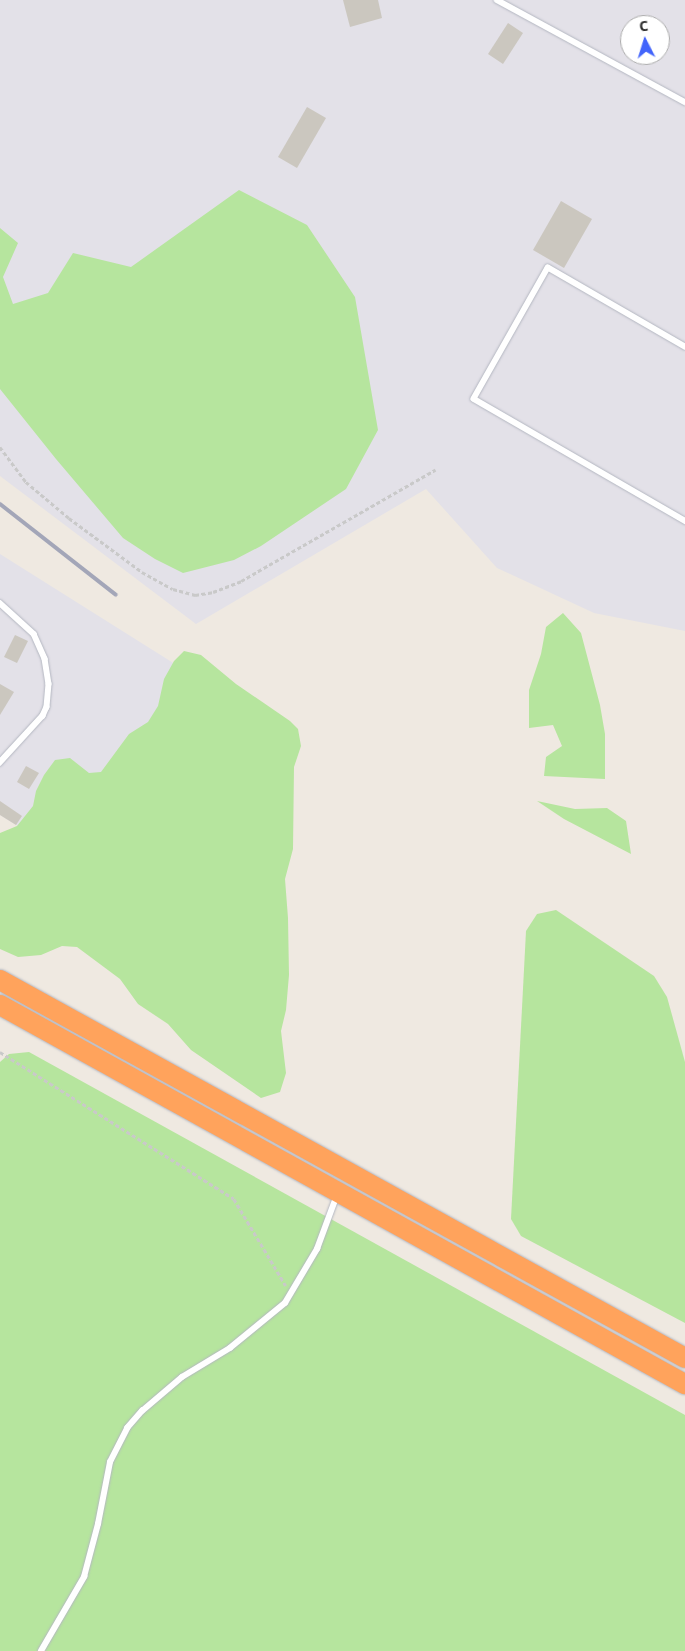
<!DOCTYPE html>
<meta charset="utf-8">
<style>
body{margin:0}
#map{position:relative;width:685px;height:1651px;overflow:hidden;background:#efe9e1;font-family:"Noto Sans",sans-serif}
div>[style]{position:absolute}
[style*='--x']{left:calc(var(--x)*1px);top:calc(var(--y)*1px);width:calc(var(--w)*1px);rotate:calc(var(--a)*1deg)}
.industrial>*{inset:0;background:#e3e1e8}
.green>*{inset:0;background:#b6e59e}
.building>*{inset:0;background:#cbc7bf}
.path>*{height:2.5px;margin-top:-1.25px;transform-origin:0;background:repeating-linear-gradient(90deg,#c9c9c9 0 4px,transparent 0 6.5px)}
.roads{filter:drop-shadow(0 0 1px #b4b7c1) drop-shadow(0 0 1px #b4b7c1)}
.lane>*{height:5.5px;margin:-2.75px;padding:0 2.75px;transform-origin:2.75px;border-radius:2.75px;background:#fff}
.highway>*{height:20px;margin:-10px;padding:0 10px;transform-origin:10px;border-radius:10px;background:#ffa35c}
.rail>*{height:4px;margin:-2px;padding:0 2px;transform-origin:2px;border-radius:2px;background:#a3a6b8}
span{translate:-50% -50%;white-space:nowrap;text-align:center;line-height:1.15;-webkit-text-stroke:4.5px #fff;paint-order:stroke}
.north{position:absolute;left:620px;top:15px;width:50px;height:50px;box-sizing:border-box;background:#fff;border:1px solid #ababab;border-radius:50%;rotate:355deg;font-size:14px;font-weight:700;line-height:20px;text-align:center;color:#2e2e2e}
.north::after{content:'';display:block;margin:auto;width:18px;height:22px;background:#4264fb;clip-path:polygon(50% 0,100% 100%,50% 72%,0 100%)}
</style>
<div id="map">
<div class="industrial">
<div style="clip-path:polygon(evenodd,0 0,685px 0,685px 631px,594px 613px,497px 568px,426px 489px,196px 624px,0 476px,0 0,630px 25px,660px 25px,660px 55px,630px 55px,630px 25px)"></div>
<div style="clip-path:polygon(0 554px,186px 671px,57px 850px,0 815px)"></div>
</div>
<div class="green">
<div style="clip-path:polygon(239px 190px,307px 225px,355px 297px,378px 430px,346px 489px,261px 546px,234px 560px,183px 573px,155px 559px,123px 538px,56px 459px,0 389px,0 228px,18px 243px,3px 277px,13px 304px,48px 293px,73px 253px,131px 267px)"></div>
<div style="clip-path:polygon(563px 613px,581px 633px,600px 705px,605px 734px,605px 779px,544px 776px,546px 757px,562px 746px,553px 725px,529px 728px,529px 690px,541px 654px,546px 627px)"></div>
<div style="clip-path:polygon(184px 651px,201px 655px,236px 684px,290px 721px,298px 729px,301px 746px,294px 767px,293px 849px,285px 879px,288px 918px,289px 975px,286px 1010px,281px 1031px,286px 1073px,280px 1092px,261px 1098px,191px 1050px,168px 1024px,138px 1004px,120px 979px,77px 947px,62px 946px,41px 955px,18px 957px,0 949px,0 833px,17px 826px,33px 806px,36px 791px,44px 775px,55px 760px,70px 758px,89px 773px,101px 772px,129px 734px,148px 722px,158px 706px,164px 679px,174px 661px)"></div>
<div style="clip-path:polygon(537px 801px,575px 809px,607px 808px,626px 821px,631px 854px,564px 819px)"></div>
<div style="clip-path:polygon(556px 910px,654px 976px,667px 997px,685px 1062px,685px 1323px,521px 1236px,511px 1219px,526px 931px,537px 914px)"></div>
<div style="clip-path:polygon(29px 1052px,685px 1415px,685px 1651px,0 1651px,0 1062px,9px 1054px)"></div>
</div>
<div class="building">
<div style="clip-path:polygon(343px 0,378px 0,382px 18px,350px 27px)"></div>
<div style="clip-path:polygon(508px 23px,523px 33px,503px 64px,488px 54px)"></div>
<div style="clip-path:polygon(307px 107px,326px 118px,297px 168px,278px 157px)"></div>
<div style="clip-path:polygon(561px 201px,592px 219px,564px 268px,533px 250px)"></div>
<div style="clip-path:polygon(15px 635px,28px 641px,17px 663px,4px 657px)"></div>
<div style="clip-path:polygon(0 684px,14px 692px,0 715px)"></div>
<div style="clip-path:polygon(26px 766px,39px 773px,29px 789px,17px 782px)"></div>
<div style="clip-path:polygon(0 801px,22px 816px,16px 825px,0 815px)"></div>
</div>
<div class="path">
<div style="--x:0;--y:447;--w:44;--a:53.4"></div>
<div style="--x:26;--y:482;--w:56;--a:39.9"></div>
<div style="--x:69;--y:518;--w:91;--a:36.5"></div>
<div style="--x:142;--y:572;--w:35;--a:29"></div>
<div style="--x:173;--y:589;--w:23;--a:15"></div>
<div style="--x:195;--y:595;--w:18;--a:-9"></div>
<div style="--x:213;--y:592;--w:30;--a:-21"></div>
<div style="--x:241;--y:581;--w:224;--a:-29.8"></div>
<div style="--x:0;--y:1052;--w:276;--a:32.1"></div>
<div style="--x:234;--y:1199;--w:101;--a:59.1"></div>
</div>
<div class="roads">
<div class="lane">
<div style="--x:497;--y:0;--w:214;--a:28.5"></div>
<div style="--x:685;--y:347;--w:158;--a:-150"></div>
<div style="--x:548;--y:268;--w:150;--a:119.5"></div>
<div style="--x:474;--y:399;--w:244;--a:30"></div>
<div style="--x:0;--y:603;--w:46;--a:42.4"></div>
<div style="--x:34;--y:634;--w:27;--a:66"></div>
<div style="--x:45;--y:659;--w:25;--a:81"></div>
<div style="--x:49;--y:684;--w:23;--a:95"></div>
<div style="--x:47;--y:707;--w:10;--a:114"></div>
<div style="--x:43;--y:716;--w:64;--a:132.5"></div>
<div style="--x:41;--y:1651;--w:86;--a:-59.8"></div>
<div style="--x:84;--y:1577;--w:55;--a:-75.2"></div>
<div style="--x:98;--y:1524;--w:63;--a:-79"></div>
<div style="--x:110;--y:1462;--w:38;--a:-63"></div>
<div style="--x:127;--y:1428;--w:23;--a:-49"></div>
<div style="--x:142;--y:1411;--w:52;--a:-40.4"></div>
<div style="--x:182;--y:1377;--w:56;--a:-31.1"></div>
<div style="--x:230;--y:1348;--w:71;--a:-39.3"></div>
<div style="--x:285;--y:1303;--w:63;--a:-59.3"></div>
<div style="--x:317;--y:1249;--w:58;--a:-69.7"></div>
</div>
<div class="highway">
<div style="--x:0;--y:980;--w:782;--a:28.89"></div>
<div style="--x:0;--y:1005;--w:783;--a:28.96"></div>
</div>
</div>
<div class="rail">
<div style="--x:0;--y:504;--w:147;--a:38.1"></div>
</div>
<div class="north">С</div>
</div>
